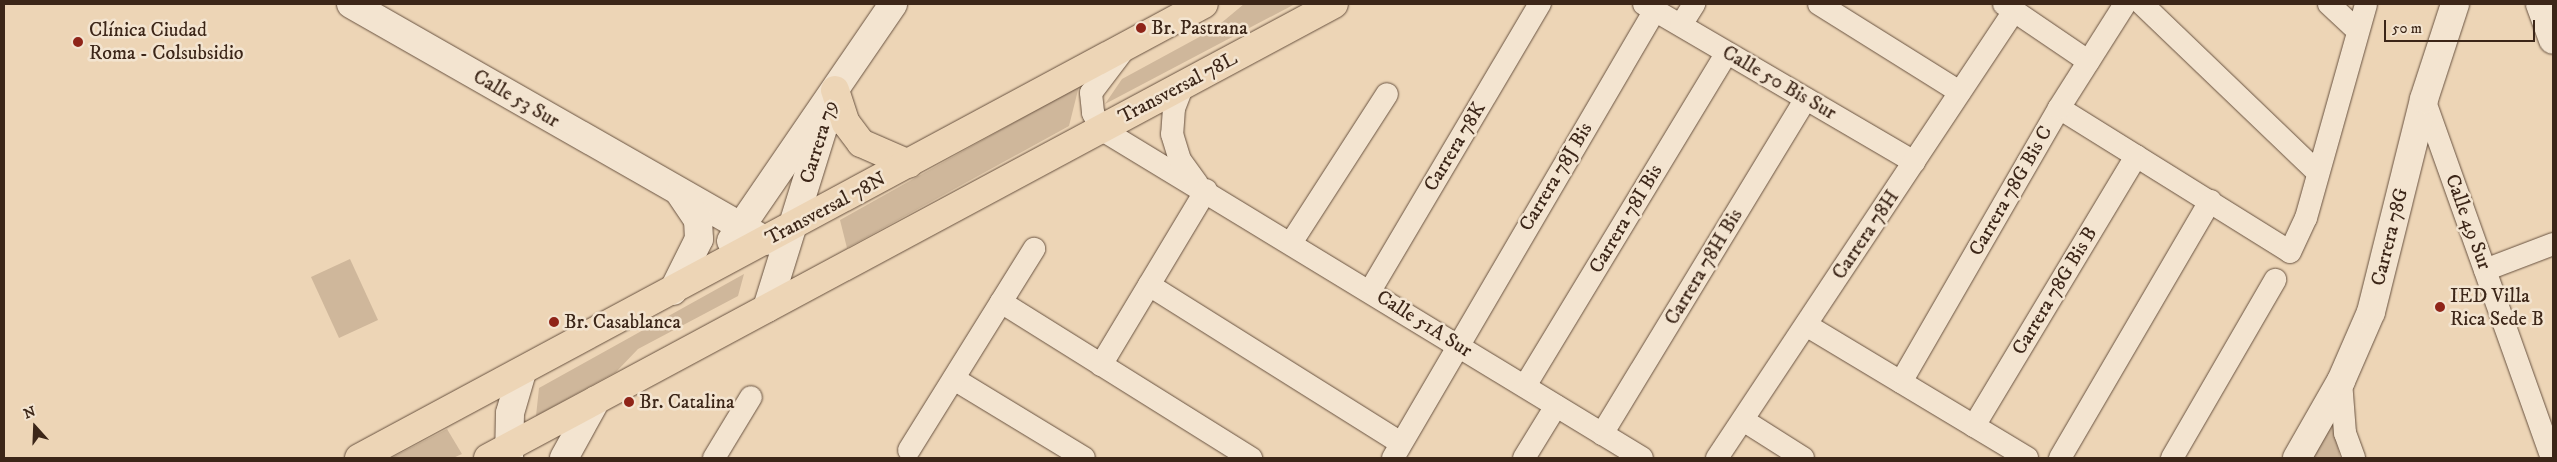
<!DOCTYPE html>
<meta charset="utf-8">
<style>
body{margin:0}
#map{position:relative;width:2557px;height:462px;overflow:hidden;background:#edd5b6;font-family:"IM FELL DW Pica",serif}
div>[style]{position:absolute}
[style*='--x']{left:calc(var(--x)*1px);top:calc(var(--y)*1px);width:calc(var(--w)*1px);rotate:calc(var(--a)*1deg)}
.green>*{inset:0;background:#cfb79b}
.roads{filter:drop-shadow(0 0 1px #685240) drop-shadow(0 0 1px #685240)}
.minor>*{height:22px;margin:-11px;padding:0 11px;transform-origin:11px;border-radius:11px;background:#f3e4d0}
.tertiary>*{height:28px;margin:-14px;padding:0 14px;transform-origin:14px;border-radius:14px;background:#f3e4d0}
.primary>*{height:28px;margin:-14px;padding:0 14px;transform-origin:14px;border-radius:14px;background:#edd5b6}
.dots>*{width:14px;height:14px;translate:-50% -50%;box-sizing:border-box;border:2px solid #f3e4d0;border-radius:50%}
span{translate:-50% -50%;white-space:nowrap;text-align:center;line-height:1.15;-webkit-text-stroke:5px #f3e4d0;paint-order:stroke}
.poi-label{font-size:20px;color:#3c2618}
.left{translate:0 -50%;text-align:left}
.street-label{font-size:20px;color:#3c2618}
.frame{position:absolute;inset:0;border:5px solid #3c2618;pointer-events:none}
.north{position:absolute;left:10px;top:402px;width:50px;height:50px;-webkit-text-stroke:4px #f3e4d0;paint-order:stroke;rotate:340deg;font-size:14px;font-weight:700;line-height:20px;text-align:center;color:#3c2618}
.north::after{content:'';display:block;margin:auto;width:18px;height:22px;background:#3c2618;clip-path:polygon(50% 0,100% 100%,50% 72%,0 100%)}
.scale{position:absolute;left:2384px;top:20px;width:151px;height:22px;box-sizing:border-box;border:2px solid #3c2618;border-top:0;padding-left:6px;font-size:15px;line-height:18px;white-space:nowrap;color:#3c2618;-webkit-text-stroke:4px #f3e4d0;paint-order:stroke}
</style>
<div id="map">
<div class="green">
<div style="clip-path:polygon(1244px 4px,1295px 4px,1105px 104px,1122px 79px,1214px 29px)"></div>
<div style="clip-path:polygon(1079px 86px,1069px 126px,847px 248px,840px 220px)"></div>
<div style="clip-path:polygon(350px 259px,378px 320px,339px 338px,311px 277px)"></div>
<div style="clip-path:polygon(744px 274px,738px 296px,638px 349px,616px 372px,536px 416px,539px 388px)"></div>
<div style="clip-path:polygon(2332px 416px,2340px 458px,2306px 458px)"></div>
<div style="clip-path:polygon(447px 429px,462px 454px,453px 458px,391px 458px)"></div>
</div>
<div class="roads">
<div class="minor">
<div style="--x:1644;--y:4;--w:313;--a:30.3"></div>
<div style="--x:1819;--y:4;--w:166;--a:32"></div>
<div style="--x:2004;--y:4;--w:102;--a:34.2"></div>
<div style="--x:2142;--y:4;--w:244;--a:43.8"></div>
<div style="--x:2329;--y:4;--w:37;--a:43"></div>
<div style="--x:1681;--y:25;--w:25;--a:-58"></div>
<div style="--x:1122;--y:52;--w:51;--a:127.1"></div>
<div style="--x:1091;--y:93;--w:20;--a:84"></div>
<div style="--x:1093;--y:113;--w:18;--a:63"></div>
<div style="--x:1101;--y:129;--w:633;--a:31.31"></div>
<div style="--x:1183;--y:85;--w:25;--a:111"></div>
<div style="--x:1174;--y:108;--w:26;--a:94"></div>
<div style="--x:1172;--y:134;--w:27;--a:73"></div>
<div style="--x:1180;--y:160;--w:29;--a:54"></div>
<div style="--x:2424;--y:99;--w:381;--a:70.4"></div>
<div style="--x:2059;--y:108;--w:272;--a:31.9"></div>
<div style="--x:2290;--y:252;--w:38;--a:-65"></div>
<div style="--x:2306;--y:218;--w:222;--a:-74.3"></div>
<div style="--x:1291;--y:243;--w:177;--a:-57.2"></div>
<div style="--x:2485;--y:270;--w:73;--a:-20.9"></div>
<div style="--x:1149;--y:285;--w:297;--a:32.1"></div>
<div style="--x:1370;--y:291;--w:334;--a:-59.4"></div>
<div style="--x:1001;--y:302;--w:295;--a:32"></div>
<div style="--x:1806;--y:325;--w:258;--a:31"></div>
<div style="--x:1101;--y:365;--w:204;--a:-59"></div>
<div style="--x:954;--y:379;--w:152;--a:31.3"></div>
<div style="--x:2341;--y:381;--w:52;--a:85.6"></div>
<div style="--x:2345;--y:433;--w:27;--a:70"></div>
<div style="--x:1901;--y:382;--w:316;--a:-60"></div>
<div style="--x:2059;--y:108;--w:123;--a:-57.6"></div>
<div style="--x:1525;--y:386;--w:389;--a:-58.8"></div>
<div style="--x:1743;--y:420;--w:71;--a:32.3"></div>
<div style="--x:1974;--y:426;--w:315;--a:-59"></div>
<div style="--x:1602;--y:434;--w:392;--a:-58.7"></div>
<div style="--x:909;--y:450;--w:237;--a:-58.1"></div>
<div style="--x:714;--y:458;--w:71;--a:-58.8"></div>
<div style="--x:1393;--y:458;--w:519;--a:-59.68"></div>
<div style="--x:1524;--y:458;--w:61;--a:-58.4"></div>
<div style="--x:1717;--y:458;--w:537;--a:-56.4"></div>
<div style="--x:2060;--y:458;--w:298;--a:-59.7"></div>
<div style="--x:2172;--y:458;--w:206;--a:-59.9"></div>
</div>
<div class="tertiary">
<div style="--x:351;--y:4;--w:478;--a:29.7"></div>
<div style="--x:2540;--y:4;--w:38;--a:70"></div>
<div style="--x:731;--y:241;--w:287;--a:-55.6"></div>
<div style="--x:673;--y:291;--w:58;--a:-63.4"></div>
<div style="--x:699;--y:239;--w:19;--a:-93"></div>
<div style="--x:698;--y:220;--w:32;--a:-124"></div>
<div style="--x:767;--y:308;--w:202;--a:-72.7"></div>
<div style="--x:509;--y:458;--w:45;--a:-88.7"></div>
<div style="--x:510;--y:413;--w:43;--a:-73.7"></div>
<div style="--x:564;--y:458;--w:66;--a:-61.1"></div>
<div style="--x:2297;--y:458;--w:89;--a:-60.3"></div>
<div style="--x:2341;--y:381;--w:75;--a:-66.5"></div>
<div style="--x:2371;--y:312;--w:219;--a:-76"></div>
<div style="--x:2424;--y:99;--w:100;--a:-71.9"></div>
</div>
<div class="primary">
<div style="--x:835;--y:90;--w:35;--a:72"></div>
<div style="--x:846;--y:123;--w:25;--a:53"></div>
<div style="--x:861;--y:143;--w:52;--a:23.6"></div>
<div style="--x:359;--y:458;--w:959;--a:-28.25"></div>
<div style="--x:488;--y:458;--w:960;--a:-28.22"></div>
</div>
</div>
<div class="dots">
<div style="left:1141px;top:28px;background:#8f2418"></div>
<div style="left:78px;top:42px;background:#8f2418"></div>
<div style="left:2440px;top:307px;background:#8f2418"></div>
<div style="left:554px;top:322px;background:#8f2418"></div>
<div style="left:629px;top:402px;background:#8f2418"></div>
</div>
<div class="poi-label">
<span class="left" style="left:1151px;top:28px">Br. Pastrana</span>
<span class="left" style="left:89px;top:42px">Clínica Ciudad<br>Roma - Colsubsidio</span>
<span class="left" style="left:2450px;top:308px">IED Villa<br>Rica Sede B</span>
<span class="left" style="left:564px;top:322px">Br. Casablanca</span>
<span class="left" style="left:639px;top:402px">Br. Catalina</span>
</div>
<div class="street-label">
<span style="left:1779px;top:83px;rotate:30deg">Calle 50 Bis Sur</span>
<span style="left:1178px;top:88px;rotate:-28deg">Transversal 78L</span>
<span style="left:516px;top:99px;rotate:30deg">Calle 53 Sur</span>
<span style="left:819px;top:142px;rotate:-73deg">Carrera 79</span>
<span style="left:1455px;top:147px;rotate:-59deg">Carrera 78K</span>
<span style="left:1556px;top:177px;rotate:-59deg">Carrera 78J Bis</span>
<span style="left:2011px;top:191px;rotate:-60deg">Carrera 78G Bis C</span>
<span style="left:826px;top:209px;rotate:-28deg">Transversal 78N</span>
<span style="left:1626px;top:219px;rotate:-59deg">Carrera 78I Bis</span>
<span style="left:2468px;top:222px;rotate:70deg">Calle 49 Sur</span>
<span style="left:1866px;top:235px;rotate:-56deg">Carrera 78H</span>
<span style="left:2390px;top:237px;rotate:-76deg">Carrera 78G</span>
<span style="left:1704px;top:267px;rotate:-59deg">Carrera 78H Bis</span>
<span style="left:2055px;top:291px;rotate:-59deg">Carrera 78G Bis B</span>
<span style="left:1424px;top:324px;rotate:32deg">Calle 51A Sur</span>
</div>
<div class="frame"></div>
<div class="north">N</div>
<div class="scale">50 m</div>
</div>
